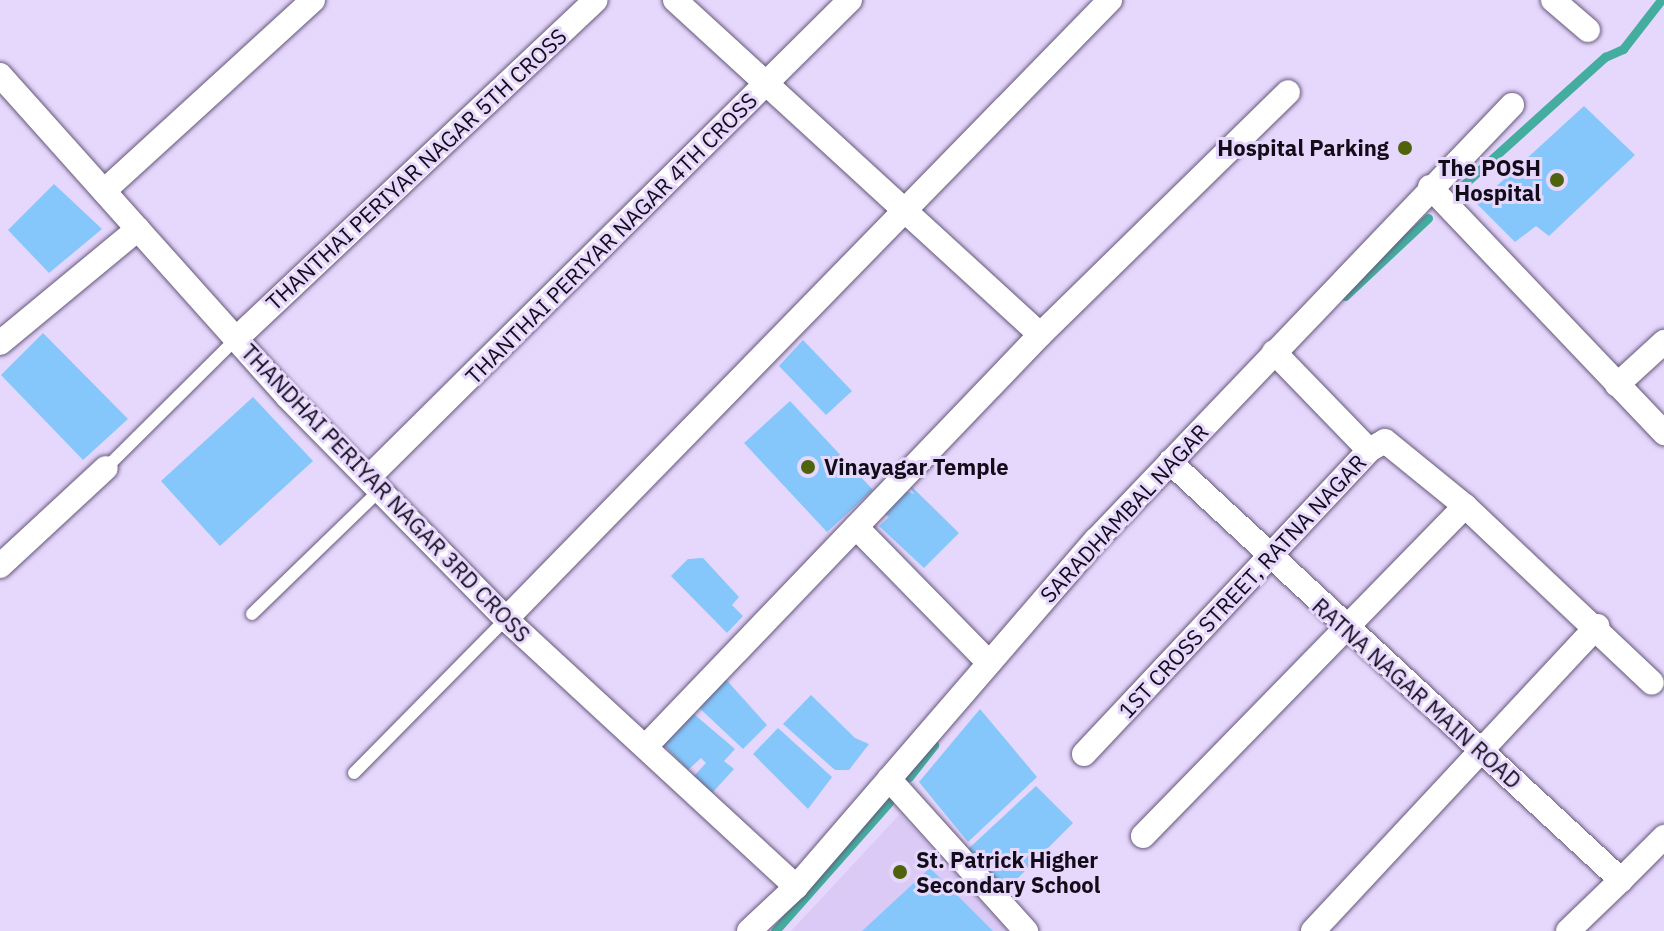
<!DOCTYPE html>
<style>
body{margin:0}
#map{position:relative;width:1664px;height:931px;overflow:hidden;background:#e6d7fd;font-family:"IBM Plex Sans",sans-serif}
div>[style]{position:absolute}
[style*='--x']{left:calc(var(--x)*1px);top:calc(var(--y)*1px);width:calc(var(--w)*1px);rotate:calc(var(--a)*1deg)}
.built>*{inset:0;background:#dbcaf6}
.stream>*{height:9px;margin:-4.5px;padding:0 4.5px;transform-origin:4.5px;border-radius:4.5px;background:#44ad9f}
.building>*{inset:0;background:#85c7fb}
.roads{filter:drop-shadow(0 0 2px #655879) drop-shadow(0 0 2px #655879)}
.lane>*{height:12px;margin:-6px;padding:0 6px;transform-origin:6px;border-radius:6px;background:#fff}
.street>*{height:24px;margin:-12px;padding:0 12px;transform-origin:12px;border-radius:12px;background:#fff}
.dots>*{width:22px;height:22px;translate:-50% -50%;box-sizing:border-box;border:4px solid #e6d7fd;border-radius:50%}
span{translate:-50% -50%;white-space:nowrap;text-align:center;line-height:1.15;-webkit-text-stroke:6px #e6d7fd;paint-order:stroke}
.poi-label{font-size:22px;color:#110c18;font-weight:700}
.right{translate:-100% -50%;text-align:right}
.left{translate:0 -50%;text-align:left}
.street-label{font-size:22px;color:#110c18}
</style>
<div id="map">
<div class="built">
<div style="clip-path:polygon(900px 814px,1008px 931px,791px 931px)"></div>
</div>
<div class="stream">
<div style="--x:1462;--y:186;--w:193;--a:-42.1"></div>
<div style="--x:1605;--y:57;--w:20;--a:-24"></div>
<div style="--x:1623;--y:49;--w:62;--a:-52.2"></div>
<div style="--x:1345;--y:296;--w:114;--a:-43.2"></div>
<div style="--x:909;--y:777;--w:41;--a:-52"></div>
<div style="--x:775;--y:931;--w:172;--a:-48.5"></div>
</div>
<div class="building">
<div style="clip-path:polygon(1584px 106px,1635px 155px,1549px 236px,1536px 226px,1515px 242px,1477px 204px)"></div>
<div style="clip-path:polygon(54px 184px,102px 229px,49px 273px,8px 230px)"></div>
<div style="clip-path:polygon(43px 333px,128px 419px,83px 460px,1px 375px)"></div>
<div style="clip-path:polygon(803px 340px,852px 391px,826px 415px,779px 366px)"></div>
<div style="clip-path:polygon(253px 397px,313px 461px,220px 546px,161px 481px)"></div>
<div style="clip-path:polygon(790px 401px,873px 490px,827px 532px,744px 443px)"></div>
<div style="clip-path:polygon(907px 482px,959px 533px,924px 568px,879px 526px,889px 517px,881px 510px,903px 490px,914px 494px)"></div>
<div style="clip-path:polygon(703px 558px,739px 597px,732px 605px,743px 616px,727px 633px,671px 576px,688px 559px)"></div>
<div style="clip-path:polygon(722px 675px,767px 725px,743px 749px,694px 703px)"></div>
<div style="clip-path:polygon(811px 695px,855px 738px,869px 744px,849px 770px,835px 770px,783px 724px)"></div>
<div style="clip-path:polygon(688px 709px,735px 749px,724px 761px,734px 769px,712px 793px,694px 776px,706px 763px,701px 758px,688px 770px,660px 741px)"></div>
<div style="clip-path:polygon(980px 709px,1037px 777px,968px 842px,919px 782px)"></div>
<div style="clip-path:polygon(778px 728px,832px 777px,808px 809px,753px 754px)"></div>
<div style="clip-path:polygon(1036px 786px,1073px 823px,1006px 890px,966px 851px)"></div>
<div style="clip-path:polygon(930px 868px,993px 931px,862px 931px)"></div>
</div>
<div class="roads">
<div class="lane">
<div style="--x:106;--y:468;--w:183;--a:-44.8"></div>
<div style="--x:252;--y:614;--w:181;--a:-44.1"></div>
<div style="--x:354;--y:773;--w:216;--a:-45.4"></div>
</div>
<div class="street">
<div style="--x:675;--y:0;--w:495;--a:42.5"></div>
<div style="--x:1553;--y:0;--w:46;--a:40.6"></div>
<div style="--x:0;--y:75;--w:431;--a:48.2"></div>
<div style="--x:287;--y:396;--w:313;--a:45.5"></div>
<div style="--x:506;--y:619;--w:395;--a:42.7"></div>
<div style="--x:1430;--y:187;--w:340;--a:46.4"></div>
<div style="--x:104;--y:191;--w:283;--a:-42.4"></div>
<div style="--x:236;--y:339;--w:494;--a:-43.3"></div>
<div style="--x:0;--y:343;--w:179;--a:-39.6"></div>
<div style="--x:1274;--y:352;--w:136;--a:45.9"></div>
<div style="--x:1617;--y:385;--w:64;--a:-42.5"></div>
<div style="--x:1170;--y:462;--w:615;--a:42.83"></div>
<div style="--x:1621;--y:880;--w:61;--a:-45"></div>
<div style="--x:370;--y:476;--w:676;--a:-44.76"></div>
<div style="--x:856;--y:527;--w:190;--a:45.6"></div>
<div style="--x:0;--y:566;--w:144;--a:-42.8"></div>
<div style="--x:506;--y:619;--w:865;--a:-45.7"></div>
<div style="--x:648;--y:744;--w:567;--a:-46.22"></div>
<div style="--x:1040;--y:335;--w:347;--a:-44.4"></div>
<div style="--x:1084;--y:754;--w:417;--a:-46.8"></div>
<div style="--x:1369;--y:450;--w:18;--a:-29"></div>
<div style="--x:1385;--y:441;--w:103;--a:39.1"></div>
<div style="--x:1465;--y:506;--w:257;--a:43.4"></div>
<div style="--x:889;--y:779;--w:205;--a:48"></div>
<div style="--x:1143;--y:836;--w:461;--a:-45.7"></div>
<div style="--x:749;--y:931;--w:64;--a:-43.1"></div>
<div style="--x:796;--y:887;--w:459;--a:-49.2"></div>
<div style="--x:1096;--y:540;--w:602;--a:-46.28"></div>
<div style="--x:1313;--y:931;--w:417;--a:-47"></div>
<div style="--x:1568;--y:931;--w:74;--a:-43.9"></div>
</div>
</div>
<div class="dots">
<div style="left:1405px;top:148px;background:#4f630d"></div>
<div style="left:1557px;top:180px;background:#4f630d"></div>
<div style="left:808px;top:467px;background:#4f630d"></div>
<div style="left:900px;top:872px;background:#4f630d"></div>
</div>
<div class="poi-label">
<span class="right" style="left:1389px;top:148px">Hospital Parking</span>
<span class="right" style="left:1541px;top:180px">The POSH<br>Hospital</span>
<span class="left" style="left:824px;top:467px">Vinayagar Temple</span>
<span class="left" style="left:916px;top:872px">St. Patrick Higher<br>Secondary School</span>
</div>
<div class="street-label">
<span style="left:416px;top:169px;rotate:-43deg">THANTHAI PERIYAR NAGAR 5TH CROSS</span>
<span style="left:611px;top:238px;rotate:-45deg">THANTHAI PERIYAR NAGAR 4TH CROSS</span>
<span style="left:386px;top:493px;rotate:46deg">THANDHAI PERIYAR NAGAR 3RD CROSS</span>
<span style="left:1124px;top:513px;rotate:-47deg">SARADHAMBAL NAGAR</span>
<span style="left:1242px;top:586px;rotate:-47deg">1ST CROSS STREET, RATNA NAGAR</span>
<span style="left:1417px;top:693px;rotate:42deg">RATNA NAGAR MAIN ROAD</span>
</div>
</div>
